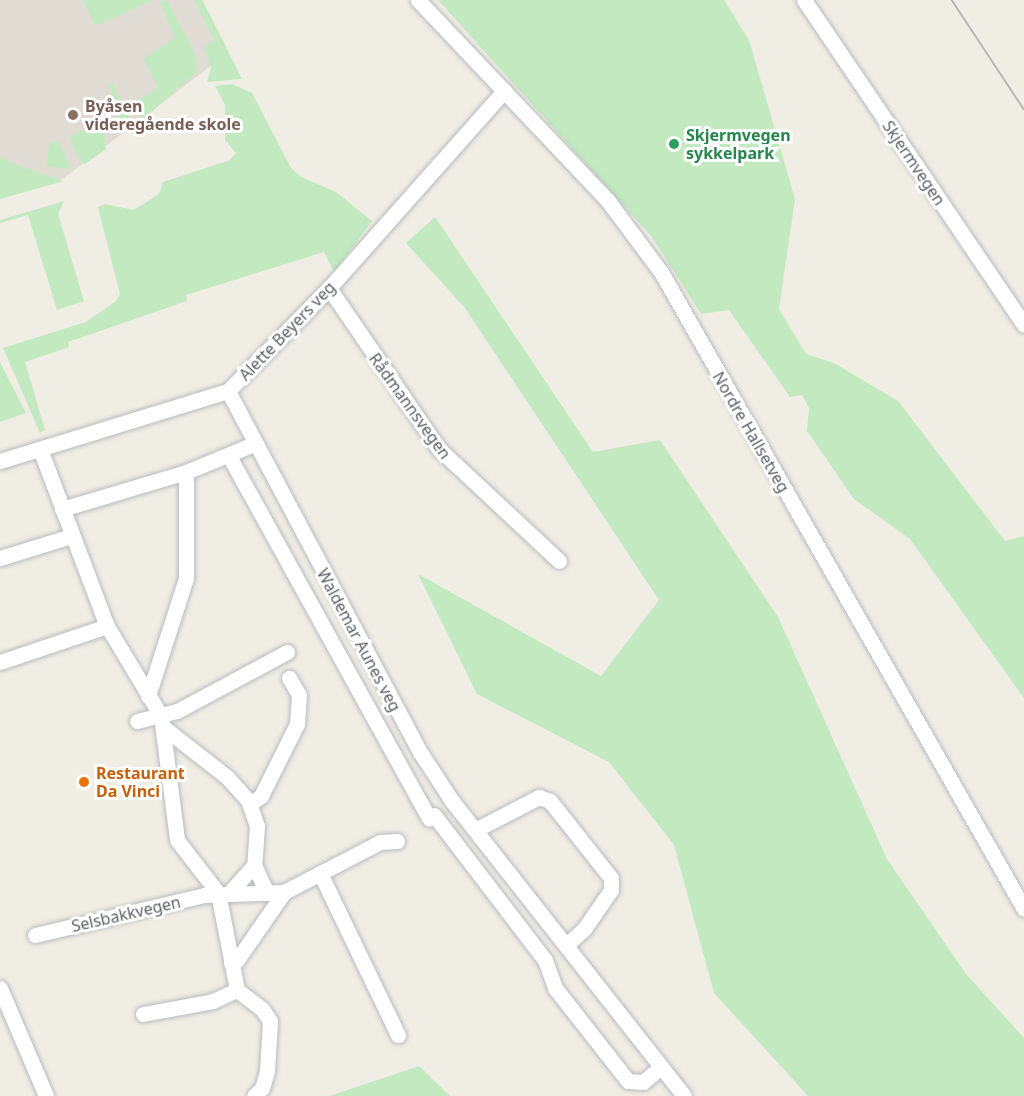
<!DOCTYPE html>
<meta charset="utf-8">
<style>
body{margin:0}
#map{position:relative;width:1024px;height:1096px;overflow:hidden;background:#f0ede4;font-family:"Noto Sans",sans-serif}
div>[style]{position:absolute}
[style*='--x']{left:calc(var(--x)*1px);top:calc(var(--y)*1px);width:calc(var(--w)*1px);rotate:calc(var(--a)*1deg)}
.education>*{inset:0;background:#e0dcd3}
.green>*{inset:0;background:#c2e9bf}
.roads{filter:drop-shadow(0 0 2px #b7bbbf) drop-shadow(0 0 2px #b7bbbf)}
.minor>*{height:15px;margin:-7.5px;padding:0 7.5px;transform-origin:7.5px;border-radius:7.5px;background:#fff}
.tram>*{height:1.5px;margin:-0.75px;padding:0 0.75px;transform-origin:0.75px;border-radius:0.75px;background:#b6b7b7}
.dots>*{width:16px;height:16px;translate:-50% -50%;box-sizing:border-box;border:3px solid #fff;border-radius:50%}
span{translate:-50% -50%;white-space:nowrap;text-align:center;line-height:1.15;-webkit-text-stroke:6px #fff;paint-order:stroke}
.education-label{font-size:16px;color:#785e54;font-weight:700}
.left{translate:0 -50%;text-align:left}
.leisure-label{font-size:16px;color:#27864d;font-weight:700}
.street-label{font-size:16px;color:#5c6166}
.food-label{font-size:16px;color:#c56008;font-weight:700}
</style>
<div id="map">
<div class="education">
<div style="clip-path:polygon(0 0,202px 0,229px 52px,64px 178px,0 197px)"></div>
</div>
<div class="green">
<div style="clip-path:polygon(83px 0,152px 0,95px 26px)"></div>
<div style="clip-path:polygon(167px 0,196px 56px,197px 71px,146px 117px,138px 116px,131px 104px,158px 88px,144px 59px,175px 37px,160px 2px)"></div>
<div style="clip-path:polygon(194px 0,202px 0,242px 79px,207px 82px,211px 67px,204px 47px,214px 40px)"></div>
<div style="clip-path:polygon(438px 0,724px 0,749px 40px,795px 199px,779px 309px,806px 354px,834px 363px,898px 401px,1005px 541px,1024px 536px,1024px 698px,910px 539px,854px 499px,807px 431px,809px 408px,802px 395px,790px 397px,729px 310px,701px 314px,652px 237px)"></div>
<div style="clip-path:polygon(113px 83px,133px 127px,127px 132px,116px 129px,111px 119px,120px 115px,108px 85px)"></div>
<div style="clip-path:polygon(232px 84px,252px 93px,291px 168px,301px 177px,336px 192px,372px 221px,334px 272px,324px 252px,186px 295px,187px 301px,68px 342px,69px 347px,25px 362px,45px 430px,40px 433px,3px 348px,86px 322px,116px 301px,120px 294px,98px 207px,105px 204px,134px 210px,159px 194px,163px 182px,230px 160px,236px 153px,225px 140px,225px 105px,215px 86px)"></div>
<div style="clip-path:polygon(96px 124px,101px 125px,105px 133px,106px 149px,85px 164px,80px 162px,69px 136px)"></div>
<div style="clip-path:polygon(58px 140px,71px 168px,71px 170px,47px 166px,49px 144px)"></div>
<div style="clip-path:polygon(0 158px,30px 170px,64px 181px,0 199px)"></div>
<div style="clip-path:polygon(64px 201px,58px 214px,84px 301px,57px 310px,28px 215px,0 223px,0 220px)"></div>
<div style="clip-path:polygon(435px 217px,593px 452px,660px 440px,778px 617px,887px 859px,966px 974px,1024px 1038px,1024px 1096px,808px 1096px,714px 993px,674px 845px,609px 762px,477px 694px,418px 574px,601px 676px,659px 600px,465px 308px,406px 243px)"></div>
<div style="clip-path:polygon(0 362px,26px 413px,0 422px)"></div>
<div style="clip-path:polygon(419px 1066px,450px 1096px,330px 1096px)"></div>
</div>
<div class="roads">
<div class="minor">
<div style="--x:418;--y:0;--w:277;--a:46.6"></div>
<div style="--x:608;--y:201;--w:89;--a:53.3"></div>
<div style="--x:661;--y:272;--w:733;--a:60.32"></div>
<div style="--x:804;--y:0;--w:392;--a:55.9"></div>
<div style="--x:329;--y:288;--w:195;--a:55.7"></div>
<div style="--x:439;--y:449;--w:164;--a:43"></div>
<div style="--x:228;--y:391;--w:409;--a:62"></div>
<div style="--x:420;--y:752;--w:59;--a:56.9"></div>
<div style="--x:452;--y:801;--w:375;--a:51.8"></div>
<div style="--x:40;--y:449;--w:189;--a:69.3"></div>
<div style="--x:107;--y:626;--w:105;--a:59"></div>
<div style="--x:161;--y:716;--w:125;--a:82.6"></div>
<div style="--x:177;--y:840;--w:67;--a:52.3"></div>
<div style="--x:218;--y:893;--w:99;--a:78.9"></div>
<div style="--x:237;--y:990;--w:31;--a:37"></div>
<div style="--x:262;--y:1009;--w:14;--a:56"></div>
<div style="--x:270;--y:1021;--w:50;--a:93.4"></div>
<div style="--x:267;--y:1071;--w:18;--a:106"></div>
<div style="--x:262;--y:1088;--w:11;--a:135"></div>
<div style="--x:229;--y:456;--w:414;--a:61.1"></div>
<div style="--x:0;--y:461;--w:239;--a:-17.1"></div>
<div style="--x:228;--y:391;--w:144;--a:-45.6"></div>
<div style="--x:329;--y:288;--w:264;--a:-48.4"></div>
<div style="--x:62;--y:509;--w:129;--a:-16.6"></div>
<div style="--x:186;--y:472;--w:74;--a:-22.4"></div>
<div style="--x:0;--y:558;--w:74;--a:-17.2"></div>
<div style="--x:0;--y:662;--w:113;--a:-18.6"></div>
<div style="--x:148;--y:696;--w:124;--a:-72.1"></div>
<div style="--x:186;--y:578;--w:106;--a:-90"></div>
<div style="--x:137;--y:721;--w:41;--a:-14"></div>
<div style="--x:177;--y:711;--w:125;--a:-28.2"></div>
<div style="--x:163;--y:727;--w:81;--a:38"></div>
<div style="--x:227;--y:777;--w:31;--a:48"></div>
<div style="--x:248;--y:800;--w:28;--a:71"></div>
<div style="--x:257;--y:826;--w:39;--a:94"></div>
<div style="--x:254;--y:865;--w:31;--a:65"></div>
<div style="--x:250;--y:804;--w:14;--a:-36"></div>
<div style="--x:261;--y:796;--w:80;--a:-63.4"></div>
<div style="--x:297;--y:724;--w:29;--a:-86"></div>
<div style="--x:299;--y:695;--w:20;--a:-120"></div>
<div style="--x:434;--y:815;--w:183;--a:52.6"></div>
<div style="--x:545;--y:960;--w:30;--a:70"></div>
<div style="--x:555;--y:988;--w:118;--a:51.9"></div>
<div style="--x:628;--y:1081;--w:15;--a:4"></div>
<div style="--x:643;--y:1082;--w:23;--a:-40"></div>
<div style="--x:475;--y:830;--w:72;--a:-27.3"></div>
<div style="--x:539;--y:797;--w:12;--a:20"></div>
<div style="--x:550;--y:801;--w:98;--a:51.6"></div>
<div style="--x:611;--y:878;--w:12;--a:90"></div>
<div style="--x:611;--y:890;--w:47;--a:124.7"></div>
<div style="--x:584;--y:929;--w:24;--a:138"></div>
<div style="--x:320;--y:873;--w:180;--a:64.3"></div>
<div style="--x:230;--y:892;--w:36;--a:-48"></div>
<div style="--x:35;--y:935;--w:174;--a:-13.3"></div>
<div style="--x:204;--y:895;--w:80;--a:-2.1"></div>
<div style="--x:284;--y:892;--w:108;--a:-27.5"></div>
<div style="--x:380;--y:842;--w:17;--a:-3"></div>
<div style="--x:231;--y:963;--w:7;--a:-27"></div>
<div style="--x:237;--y:960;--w:83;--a:-55.3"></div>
<div style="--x:0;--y:988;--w:117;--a:66.9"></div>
<div style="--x:143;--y:1014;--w:71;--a:-10.5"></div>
<div style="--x:213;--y:1001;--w:26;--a:-25"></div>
</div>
</div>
<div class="tram">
<div style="--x:952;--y:0;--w:131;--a:56.6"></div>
</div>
<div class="dots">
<div style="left:73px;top:115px;background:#8d6e63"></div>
<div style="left:674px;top:144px;background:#2e9e5b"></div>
<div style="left:84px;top:782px;background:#e8710a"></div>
</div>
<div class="education-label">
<span class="left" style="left:85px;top:115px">Byåsen<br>videregående skole</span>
</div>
<div class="leisure-label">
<span class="left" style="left:686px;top:144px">Skjermvegen<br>sykkelpark</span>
</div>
<div class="street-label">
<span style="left:914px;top:163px;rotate:56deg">Skjermvegen</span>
<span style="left:287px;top:331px;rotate:-46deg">Alette Beyers veg</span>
<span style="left:410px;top:406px;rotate:54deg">Rådmannsvegen</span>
<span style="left:751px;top:432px;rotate:60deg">Nordre Hallsetveg</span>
<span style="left:359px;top:640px;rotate:62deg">Waldemar Aunes veg</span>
<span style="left:126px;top:914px;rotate:-13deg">Selsbakkvegen</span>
</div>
<div class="food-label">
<span class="left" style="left:96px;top:782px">Restaurant<br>Da Vinci</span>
</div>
</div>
